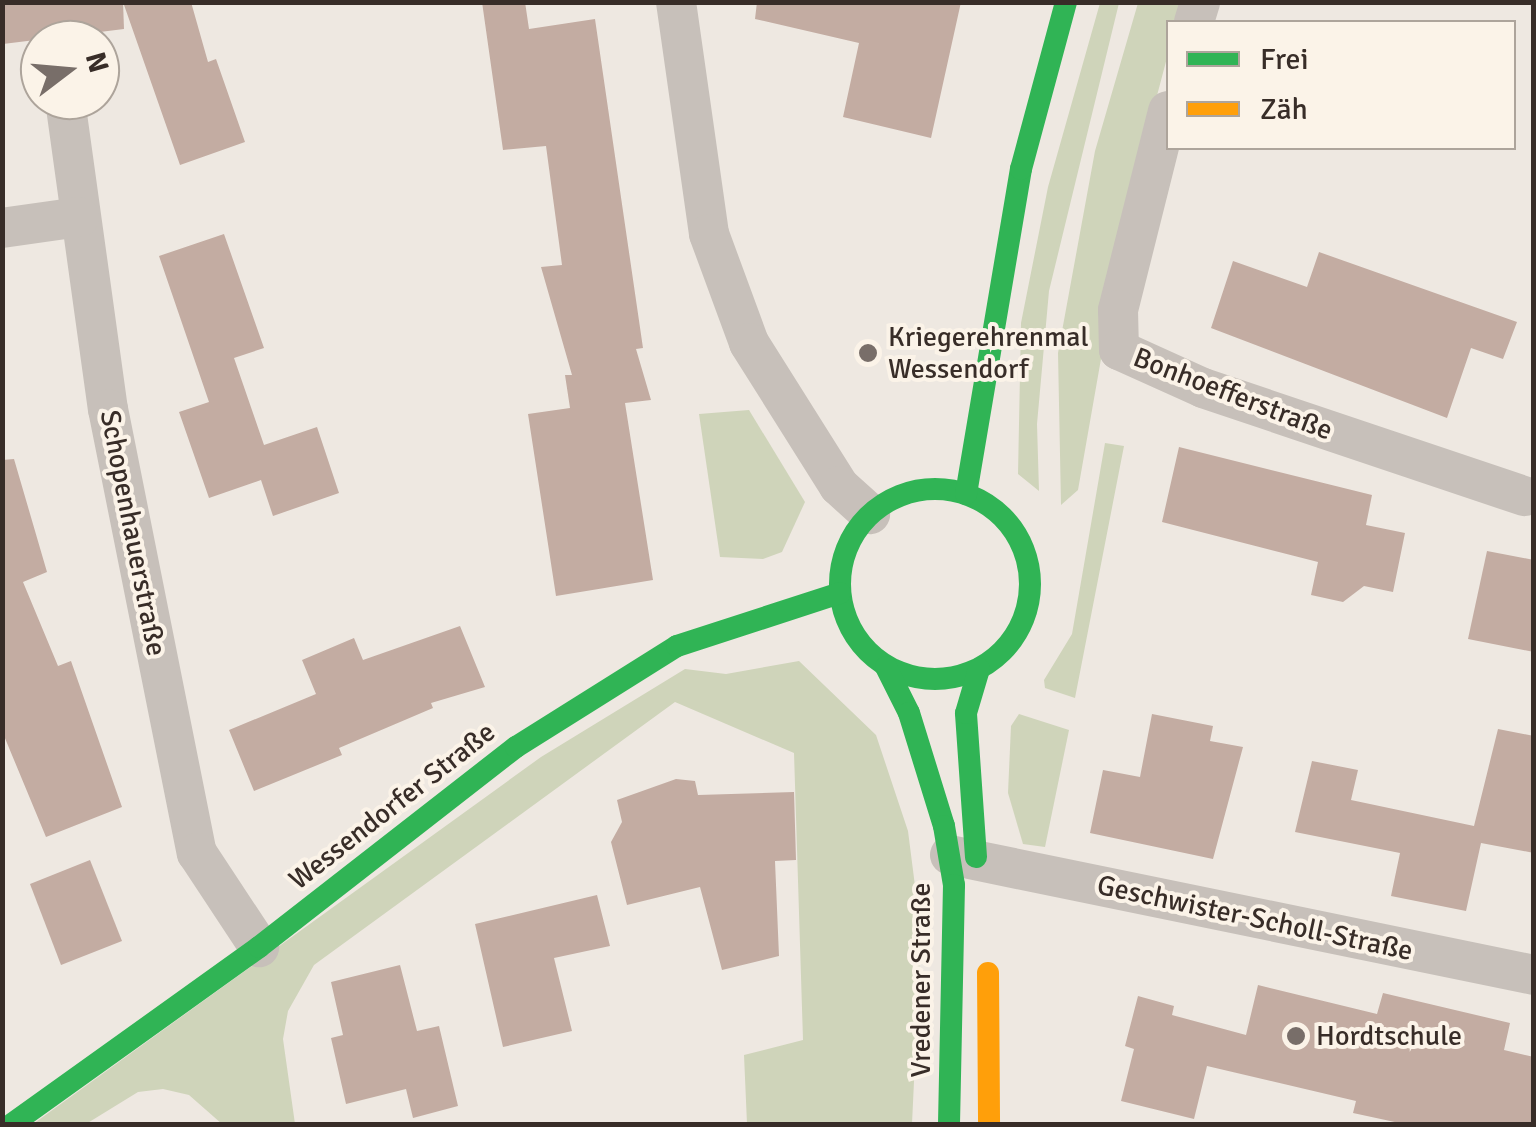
<!DOCTYPE html>
<meta charset="utf-8">
<style>
body{margin:0}
#map{position:relative;width:1536px;height:1127px;overflow:hidden;background:#eee8e1;font-family:Signika,sans-serif}
div>[style]{position:absolute}
[style*='--x']{left:calc(var(--x)*1px);top:calc(var(--y)*1px);width:calc(var(--w)*1px);rotate:calc(var(--a)*1deg)}
.green>*{inset:0;background:#cfd4ba}
.building>*{inset:0;background:#c3aca2}
.street>*{height:40px;margin:-20px;padding:0 20px;transform-origin:20px;border-radius:20px;background:#c7c0ba}
.fast>*{height:22px;margin:-11px;padding:0 11px;transform-origin:11px;border-radius:11px;background:#30b455}
.fast>.ring{margin:-11px;padding:0;box-sizing:content-box;background:none;border:22px solid #30b455;border-radius:50%}
.slow>*{height:22px;margin:-11px;padding:0 11px;transform-origin:11px;border-radius:11px;background:#ff9f0a}
.dots>*{width:28px;height:28px;translate:-50% -50%;box-sizing:border-box;border:5px solid #fbf3e8;border-radius:50%}
span{translate:-50% -50%;white-space:nowrap;text-align:center;line-height:1.15;-webkit-text-stroke:8px #fbf3e8;paint-order:stroke}
.poi-label{font-size:28px;color:#382d28}
.left{translate:0 -50%;text-align:left}
.street-label{font-size:28px;color:#382d28}
.frame{position:absolute;inset:0;border:5px solid #382d28;pointer-events:none}
.legend{position:absolute;left:1166px;top:20px;width:350px;height:130px;box-sizing:border-box;background:#fbf3e8;border:2px solid #ada49b;margin:0;padding:12px 18px;list-style:none;font-size:30px;color:#382d28}
.legend li{display:flex;align-items:center;gap:20px;height:50px}
.legend b{width:50px;border:2px solid #ada49b}
.north{position:absolute;left:20px;top:20px;width:100px;height:100px;box-sizing:border-box;background:#fbf3e8;border:2px solid #ada49b;border-radius:50%;rotate:74deg;font-size:28px;font-weight:700;line-height:40px;text-align:center;color:#382d28}
.north::after{content:'';display:block;margin:auto;width:35px;height:45px;background:#786e69;clip-path:polygon(50% 0,100% 100%,50% 72%,0 100%)}
</style>
<div id="map">
<div class="green">
<div style="clip-path:polygon(1100px 3px,1119px 3px,1049px 291px,1037px 424px,1039px 491px,1018px 474px,1021px 323px,1048px 187px)"></div>
<div style="clip-path:polygon(1138px 3px,1182px 3px,1177px 22px,1168px 22px,1168px 54px,1128px 205px,1078px 490px,1061px 505px,1058px 353px,1095px 151px)"></div>
<div style="clip-path:polygon(749px 410px,805px 502px,782px 552px,763px 559px,720px 557px,699px 414px)"></div>
<div style="clip-path:polygon(1105px 443px,1124px 446px,1075px 698px,1045px 688px,1044px 680px,1072px 634px)"></div>
<div style="clip-path:polygon(799px 661px,876px 735px,908px 831px,921px 933px,912px 1124px,747px 1124px,744px 1055px,803px 1040px,794px 753px,675px 702px,314px 965px,288px 1011px,283px 1039px,295px 1124px,222px 1124px,189px 1095px,163px 1089px,138px 1092px,86px 1124px,33px 1124px,541px 757px,685px 669px,726px 674px)"></div>
<div style="clip-path:polygon(1019px 714px,1069px 730px,1045px 847px,1023px 844px,1008px 793px,1011px 726px)"></div>
</div>
<div class="building">
<div style="clip-path:polygon(3px 2px,123px 2px,124px 29px,3px 44px)"></div>
<div style="clip-path:polygon(123px 2px,191px 2px,208px 62px,216px 59px,245px 142px,180px 165px)"></div>
<div style="clip-path:polygon(482px 2px,525px 2px,529px 29px,595px 19px,643px 348px,636px 349px,651px 400px,625px 403px,653px 580px,556px 596px,528px 414px,570px 408px,565px 375px,572px 375px,541px 267px,562px 265px,546px 146px,503px 150px)"></div>
<div style="clip-path:polygon(757px 2px,961px 2px,931px 138px,843px 117px,859px 43px,755px 19px)"></div>
<div style="clip-path:polygon(224px 234px,264px 348px,234px 358px,264px 445px,317px 427px,339px 493px,273px 516px,261px 480px,209px 498px,179px 412px,209px 402px,159px 256px)"></div>
<div style="clip-path:polygon(1319px 252px,1517px 322px,1503px 359px,1471px 348px,1447px 418px,1211px 328px,1233px 261px,1307px 287px)"></div>
<div style="clip-path:polygon(1179px 447px,1372px 495px,1366px 525px,1405px 533px,1393px 592px,1364px 586px,1343px 602px,1311px 595px,1318px 562px,1162px 522px)"></div>
<div style="clip-path:polygon(14px 459px,47px 572px,23px 582px,58px 666px,71px 661px,122px 807px,46px 837px,2px 731px,2px 460px)"></div>
<div style="clip-path:polygon(1487px 551px,1534px 560px,1534px 652px,1468px 639px)"></div>
<div style="clip-path:polygon(460px 626px,485px 687px,431px 703px,433px 708px,339px 748px,342px 755px,254px 791px,229px 730px,316px 694px,302px 660px,354px 638px,363px 660px)"></div>
<div style="clip-path:polygon(1152px 714px,1213px 726px,1210px 741px,1243px 747px,1213px 859px,1090px 833px,1103px 770px,1140px 777px)"></div>
<div style="clip-path:polygon(1498px 729px,1534px 736px,1534px 853px,1481px 843px,1466px 911px,1391px 896px,1400px 853px,1295px 832px,1312px 761px,1358px 770px,1351px 800px,1474px 826px)"></div>
<div style="clip-path:polygon(676px 779px,695px 781px,698px 795px,794px 792px,796px 860px,775px 861px,779px 956px,722px 970px,700px 887px,627px 905px,611px 842px,622px 822px,617px 800px)"></div>
<div style="clip-path:polygon(90px 860px,122px 941px,61px 965px,30px 884px)"></div>
<div style="clip-path:polygon(597px 895px,610px 946px,554px 958px,572px 1031px,503px 1047px,475px 924px)"></div>
<div style="clip-path:polygon(400px 965px,417px 1031px,439px 1026px,458px 1106px,413px 1118px,406px 1089px,346px 1104px,331px 1038px,343px 1035px,331px 982px)"></div>
<div style="clip-path:polygon(1258px 985px,1377px 1014px,1383px 993px,1510px 1023px,1504px 1050px,1534px 1057px,1534px 1124px,1404px 1124px,1353px 1113px,1356px 1101px,1207px 1066px,1194px 1119px,1121px 1101px,1134px 1049px,1125px 1046px,1138px 996px,1174px 1006px,1172px 1015px,1246px 1035px)"></div>
</div>
<div class="street">
<div style="--x:676;--y:2;--w:234;--a:81.9"></div>
<div style="--x:709;--y:234;--w:116;--a:69.8"></div>
<div style="--x:749;--y:343;--w:169;--a:57.8"></div>
<div style="--x:839;--y:486;--w:42;--a:42.1"></div>
<div style="--x:1194;--y:22;--w:21;--a:-73"></div>
<div style="--x:65;--y:100;--w:312;--a:82.1"></div>
<div style="--x:108;--y:409;--w:453;--a:78.7"></div>
<div style="--x:197;--y:853;--w:113;--a:56.6"></div>
<div style="--x:1168;--y:111;--w:205;--a:104.1"></div>
<div style="--x:1118;--y:310;--w:40;--a:88.6"></div>
<div style="--x:1119;--y:350;--w:92;--a:24.3"></div>
<div style="--x:1203;--y:388;--w:339;--a:18.6"></div>
<div style="--x:2;--y:228;--w:78;--a:-8.1"></div>
<div style="--x:950;--y:855;--w:596;--a:11.61"></div>
</div>
<div class="fast">
<div class="ring" style="left:840px;top:489px;width:168px;height:168px"></div>
<div style="--x:966;--y:494;--w:330;--a:-80.4"></div>
<div style="--x:1021;--y:169;--w:173;--a:-74.9"></div>
<div style="--x:886;--y:667;--w:51;--a:63.4"></div>
<div style="--x:909;--y:713;--w:118;--a:72.8"></div>
<div style="--x:944;--y:826;--w:60;--a:80.4"></div>
<div style="--x:954;--y:885;--w:239;--a:91.2"></div>
<div style="--x:976;--y:857;--w:144;--a:-94"></div>
<div style="--x:966;--y:713;--w:46;--a:-73.5"></div>
<div style="--x:12;--y:1124;--w:304;--a:-35.6"></div>
<div style="--x:259;--y:947;--w:326;--a:-37.9"></div>
<div style="--x:516;--y:747;--w:190;--a:-32.1"></div>
<div style="--x:677;--y:646;--w:171;--a:-18"></div>
</div>
<div class="slow">
<div style="--x:988;--y:973;--w:151;--a:89.6"></div>
</div>
<div class="dots">
<div style="left:868px;top:353px;background:#786e69"></div>
<div style="left:1296px;top:1036px;background:#786e69"></div>
</div>
<div class="poi-label">
<span class="left" style="left:888px;top:353px">Kriegerehrenmal<br>Wessendorf</span>
<span class="left" style="left:1316px;top:1036px">Hordtschule</span>
</div>
<div class="street-label">
<span style="left:1233px;top:394px;rotate:21deg">Bonhoefferstraße</span>
<span style="left:133px;top:533px;rotate:79deg">Schopenhauerstraße</span>
<span style="left:392px;top:806px;rotate:-38deg">Wessendorfer Straße</span>
<span style="left:1255px;top:918px;rotate:12deg">Geschwister-Scholl-Straße</span>
<span style="left:921px;top:980px;rotate:-90deg">Vredener Straße</span>
</div>
<div class="frame"></div>
<ul class="legend">
<li><b style="height:12px;background:#30b455"></b>Frei</li>
<li><b style="height:12px;background:#ff9f0a"></b>Zäh</li>
</ul>
<div class="north">N</div>
</div>
